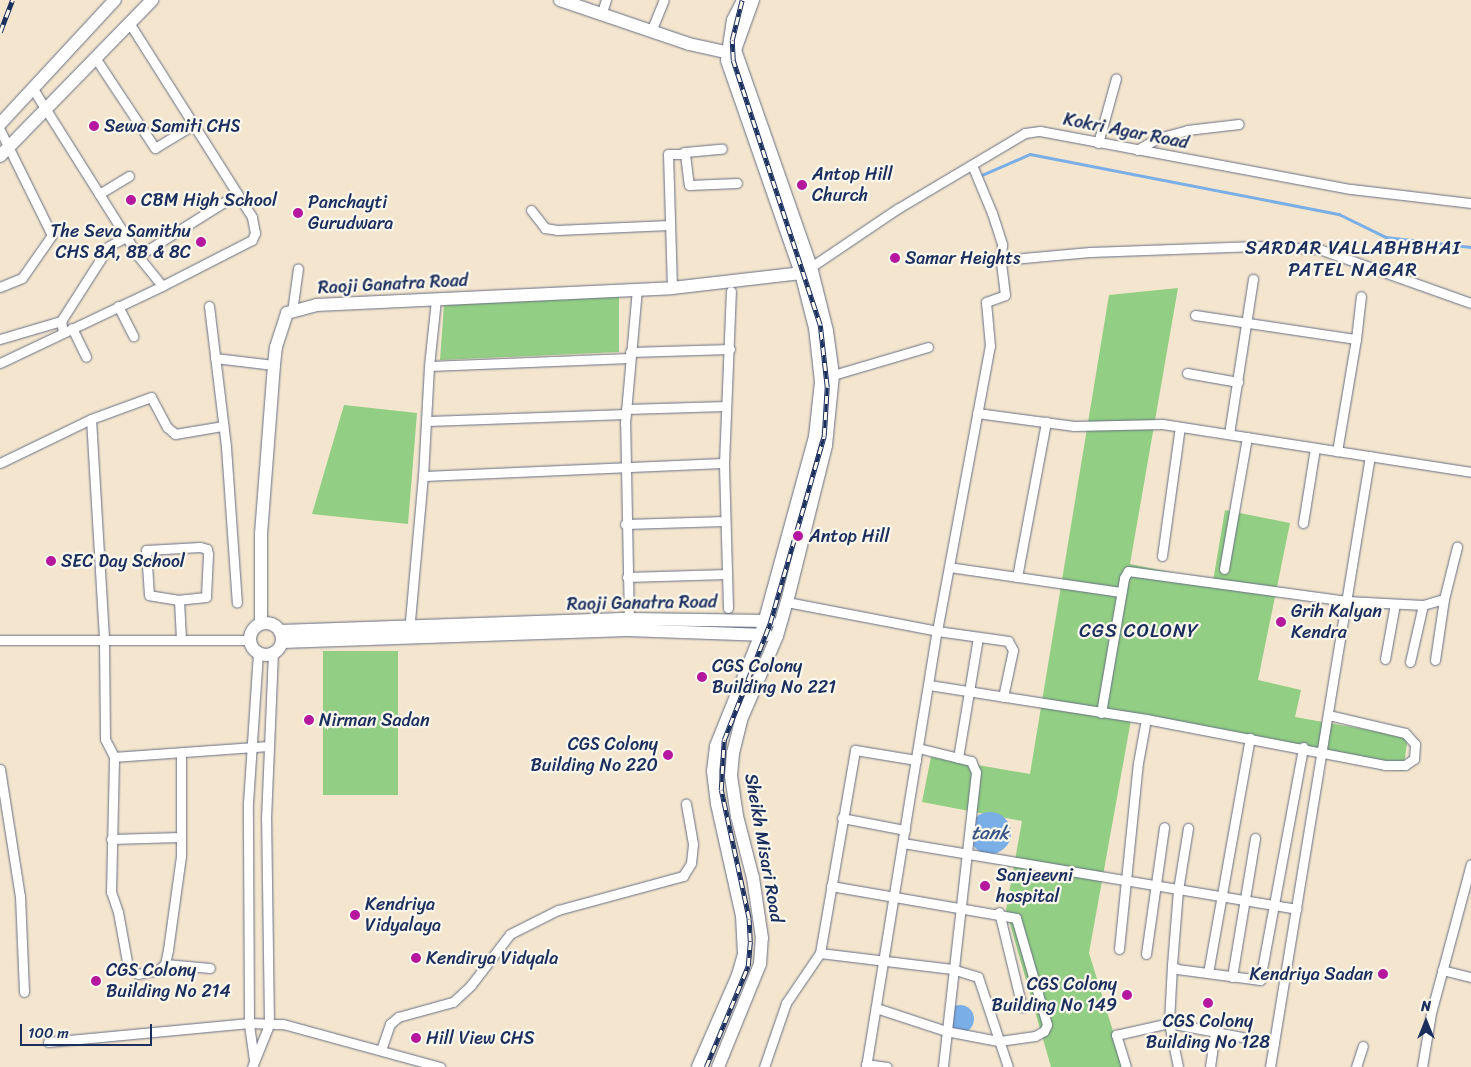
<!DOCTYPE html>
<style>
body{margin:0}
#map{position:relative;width:1471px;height:1067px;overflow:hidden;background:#f4e6ce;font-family:Sriracha,sans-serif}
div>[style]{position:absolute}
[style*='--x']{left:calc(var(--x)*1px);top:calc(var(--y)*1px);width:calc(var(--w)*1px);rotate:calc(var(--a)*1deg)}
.green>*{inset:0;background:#92ce83}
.water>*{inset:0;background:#79aee7}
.round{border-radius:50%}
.stream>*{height:2.5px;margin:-1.25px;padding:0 1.25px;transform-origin:1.25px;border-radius:1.25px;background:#79aee7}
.roads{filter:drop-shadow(0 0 1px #676f85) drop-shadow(0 0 1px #676f85)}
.street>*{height:9px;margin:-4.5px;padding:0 4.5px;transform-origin:4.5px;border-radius:4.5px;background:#fff}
.secondary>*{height:12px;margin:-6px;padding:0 6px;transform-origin:6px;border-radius:6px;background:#fff}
.secondary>.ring{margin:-6px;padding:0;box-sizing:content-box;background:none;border:12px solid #fff;border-radius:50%}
.rail>*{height:4.5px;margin-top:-2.25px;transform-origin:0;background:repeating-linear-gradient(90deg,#fbf7ec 0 8px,#1b2f5e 0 16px);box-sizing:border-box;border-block:1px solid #1b2f5e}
.dots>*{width:14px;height:14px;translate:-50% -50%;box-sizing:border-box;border:2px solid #fbf7ec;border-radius:50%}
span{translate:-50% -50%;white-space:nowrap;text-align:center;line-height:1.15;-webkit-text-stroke:4.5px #fbf7ec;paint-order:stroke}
.poi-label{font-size:18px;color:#1b2f5e}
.left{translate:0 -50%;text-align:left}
.right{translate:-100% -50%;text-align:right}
.street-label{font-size:18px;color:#1b2f5e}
.neighbourhood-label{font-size:19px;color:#1b2f5e;letter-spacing:1px}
.water-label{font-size:19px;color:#375587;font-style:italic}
.north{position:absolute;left:1401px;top:997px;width:50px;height:50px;-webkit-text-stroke:4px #fbf7ec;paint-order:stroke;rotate:0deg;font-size:14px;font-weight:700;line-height:20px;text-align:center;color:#1b2f5e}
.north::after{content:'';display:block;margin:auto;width:18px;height:22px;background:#1b2f5e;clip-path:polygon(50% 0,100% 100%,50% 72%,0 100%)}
.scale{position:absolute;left:20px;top:1024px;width:132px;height:22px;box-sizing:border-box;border:2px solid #1b2f5e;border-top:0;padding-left:6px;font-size:15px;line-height:18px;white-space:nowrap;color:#1b2f5e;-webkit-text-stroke:4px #fbf7ec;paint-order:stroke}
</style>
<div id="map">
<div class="green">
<div style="clip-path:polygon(1178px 288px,1130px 564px,1213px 581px,1225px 510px,1290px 523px,1258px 680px,1301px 690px,1295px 717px,1408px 737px,1403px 771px,1131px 720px,1089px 953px,1124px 1067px,1051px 1067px,1006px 910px,1022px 821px,922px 802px,931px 757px,1030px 774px,1109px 295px)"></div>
<div style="clip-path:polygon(619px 297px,619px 352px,440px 360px,444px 305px)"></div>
<div style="clip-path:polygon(344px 405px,417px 413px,408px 524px,312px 514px)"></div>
<div style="clip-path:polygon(323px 651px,398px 651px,398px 795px,323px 795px)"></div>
</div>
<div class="water">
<div class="round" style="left:969px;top:812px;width:42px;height:42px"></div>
<div class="round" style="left:946px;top:1005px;width:28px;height:28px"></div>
</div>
<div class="stream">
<div style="--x:982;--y:175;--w:52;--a:-23.6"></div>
<div style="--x:1030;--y:154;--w:315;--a:11"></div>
<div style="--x:1339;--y:214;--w:52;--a:26.1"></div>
<div style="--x:1386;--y:237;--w:86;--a:6.7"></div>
</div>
<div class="roads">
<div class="street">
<div style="--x:602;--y:12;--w:13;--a:-72"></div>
<div style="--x:652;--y:29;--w:31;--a:-68"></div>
<div style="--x:96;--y:59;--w:107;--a:56.5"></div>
<div style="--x:155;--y:148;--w:44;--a:-31.2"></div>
<div style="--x:33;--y:89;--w:197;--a:57.8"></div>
<div style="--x:138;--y:256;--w:38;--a:51"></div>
<div style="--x:0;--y:130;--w:117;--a:63.7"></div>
<div style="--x:52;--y:235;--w:52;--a:124.9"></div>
<div style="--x:22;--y:278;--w:24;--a:158"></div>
<div style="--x:1098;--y:143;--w:67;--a:-74.5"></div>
<div style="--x:1137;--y:150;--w:24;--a:-30"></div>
<div style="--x:1158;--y:138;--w:30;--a:-15"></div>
<div style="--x:1187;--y:130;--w:52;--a:-6.6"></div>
<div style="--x:684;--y:152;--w:38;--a:-5"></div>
<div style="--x:972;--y:165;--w:52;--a:67.4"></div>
<div style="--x:992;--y:213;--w:33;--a:72"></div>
<div style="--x:1002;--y:244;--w:16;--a:94"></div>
<div style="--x:1001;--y:260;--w:89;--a:-5.1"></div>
<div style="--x:1090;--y:252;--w:167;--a:-2.1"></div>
<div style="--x:1257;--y:246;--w:62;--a:2.8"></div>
<div style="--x:1319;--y:249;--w:161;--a:19.6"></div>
<div style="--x:99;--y:194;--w:35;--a:-31"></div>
<div style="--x:531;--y:210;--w:23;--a:52"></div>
<div style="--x:545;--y:228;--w:12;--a:9"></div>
<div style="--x:557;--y:230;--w:112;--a:-2.6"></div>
<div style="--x:138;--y:256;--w:117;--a:-32.1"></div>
<div style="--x:811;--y:267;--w:104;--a:-34"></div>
<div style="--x:897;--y:209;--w:149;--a:-30.7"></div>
<div style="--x:1025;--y:133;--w:15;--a:-8"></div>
<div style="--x:1040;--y:131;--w:316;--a:10.6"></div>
<div style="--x:1351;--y:189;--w:121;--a:6.7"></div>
<div style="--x:672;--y:288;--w:134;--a:-91.7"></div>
<div style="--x:668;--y:154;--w:17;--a:0"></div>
<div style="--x:685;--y:154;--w:31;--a:83"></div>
<div style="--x:689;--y:185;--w:48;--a:-2.4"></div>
<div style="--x:118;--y:306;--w:34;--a:63"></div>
<div style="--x:209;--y:306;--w:142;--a:83.1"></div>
<div style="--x:226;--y:447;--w:156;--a:86"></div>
<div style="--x:292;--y:312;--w:44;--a:-82.2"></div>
<div style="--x:1195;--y:315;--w:163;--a:8.5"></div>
<div style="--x:1356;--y:339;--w:114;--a:99.6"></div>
<div style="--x:72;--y:328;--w:32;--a:64"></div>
<div style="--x:63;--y:332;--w:11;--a:-100"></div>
<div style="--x:61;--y:321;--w:89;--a:-57.4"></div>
<div style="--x:109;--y:246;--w:19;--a:-28"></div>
<div style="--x:0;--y:339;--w:64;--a:-16.4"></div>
<div style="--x:1356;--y:339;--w:43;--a:-83.4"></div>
<div style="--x:630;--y:352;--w:100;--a:-1.7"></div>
<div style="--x:215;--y:358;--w:59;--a:6.8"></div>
<div style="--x:629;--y:358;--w:200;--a:177.7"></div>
<div style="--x:429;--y:366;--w:110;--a:93.1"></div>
<div style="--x:423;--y:476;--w:301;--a:-2.5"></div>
<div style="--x:0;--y:363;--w:179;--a:-25.4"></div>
<div style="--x:162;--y:286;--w:101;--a:-27.1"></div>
<div style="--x:252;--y:240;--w:8;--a:-67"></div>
<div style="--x:255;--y:233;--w:16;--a:-101"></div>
<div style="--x:252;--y:217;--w:228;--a:-122.3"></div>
<div style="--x:429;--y:366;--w:67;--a:-84"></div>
<div style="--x:1187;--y:373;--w:52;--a:10"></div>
<div style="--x:833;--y:375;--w:99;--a:-16.4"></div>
<div style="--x:626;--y:409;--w:100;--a:-1.7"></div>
<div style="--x:977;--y:413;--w:98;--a:7.6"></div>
<div style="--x:1074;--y:426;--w:88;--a:-1.3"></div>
<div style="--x:1162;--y:424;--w:313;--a:8.8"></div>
<div style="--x:91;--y:419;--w:222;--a:86.6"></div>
<div style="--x:104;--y:641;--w:98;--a:89.4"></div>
<div style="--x:105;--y:739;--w:20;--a:63"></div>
<div style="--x:428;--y:421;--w:198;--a:-2"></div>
<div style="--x:1229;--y:434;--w:157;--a:-81.2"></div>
<div style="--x:0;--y:463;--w:101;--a:-25.8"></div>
<div style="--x:91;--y:419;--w:64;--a:-20.1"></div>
<div style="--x:151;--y:397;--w:34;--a:62"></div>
<div style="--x:167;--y:427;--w:11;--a:41"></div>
<div style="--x:175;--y:434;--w:49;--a:-9.5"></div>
<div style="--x:1303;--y:523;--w:76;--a:-80.9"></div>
<div style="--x:625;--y:524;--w:100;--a:-1.7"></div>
<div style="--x:200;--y:547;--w:7;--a:16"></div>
<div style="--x:207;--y:549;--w:5;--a:79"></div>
<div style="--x:208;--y:554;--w:43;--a:92.7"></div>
<div style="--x:206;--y:597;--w:27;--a:174"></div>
<div style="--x:179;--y:600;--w:30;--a:-171"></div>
<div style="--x:149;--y:595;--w:45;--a:-93.8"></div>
<div style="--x:146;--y:550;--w:54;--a:-3.2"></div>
<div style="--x:1162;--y:556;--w:130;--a:-82.1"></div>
<div style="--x:949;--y:567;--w:174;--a:8.3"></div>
<div style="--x:1224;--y:569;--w:134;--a:-80.1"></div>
<div style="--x:627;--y:577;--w:100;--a:-1.7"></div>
<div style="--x:1017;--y:577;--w:158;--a:-79.4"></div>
<div style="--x:179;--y:600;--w:40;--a:87.1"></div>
<div style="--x:787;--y:602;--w:153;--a:10.9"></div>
<div style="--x:937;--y:631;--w:72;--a:8"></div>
<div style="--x:1008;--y:641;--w:10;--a:61"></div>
<div style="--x:1013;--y:650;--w:48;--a:102"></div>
<div style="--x:728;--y:608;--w:145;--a:-91.6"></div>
<div style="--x:724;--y:463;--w:172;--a:-87.7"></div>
<div style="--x:629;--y:623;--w:200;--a:-91.1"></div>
<div style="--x:625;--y:423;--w:135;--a:-84.9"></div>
<div style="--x:409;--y:632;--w:157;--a:-84.9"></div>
<div style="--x:0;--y:640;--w:250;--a:0"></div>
<div style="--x:1385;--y:659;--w:56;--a:-79.7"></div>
<div style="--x:1435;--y:660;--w:62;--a:-81.6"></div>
<div style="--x:1410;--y:662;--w:58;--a:-77.2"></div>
<div style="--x:929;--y:685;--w:220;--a:8.9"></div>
<div style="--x:1146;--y:719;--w:243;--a:10.9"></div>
<div style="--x:1385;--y:765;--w:20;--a:0"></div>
<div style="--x:1405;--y:765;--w:11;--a:-34"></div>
<div style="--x:1414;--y:759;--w:15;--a:-86"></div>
<div style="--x:1415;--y:744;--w:15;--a:-132"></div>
<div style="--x:1405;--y:733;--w:79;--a:-166.8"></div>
<div style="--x:1101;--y:713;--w:137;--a:-80.3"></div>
<div style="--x:1124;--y:578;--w:8;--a:-60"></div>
<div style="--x:1128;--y:571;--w:221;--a:7.8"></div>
<div style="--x:1347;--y:601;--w:76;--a:3"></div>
<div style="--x:1423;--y:605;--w:22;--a:-16"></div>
<div style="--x:1444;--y:599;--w:54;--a:-76"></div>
<div style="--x:918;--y:748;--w:55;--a:13.8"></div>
<div style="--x:971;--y:761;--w:12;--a:66"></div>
<div style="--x:976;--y:772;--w:297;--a:96.4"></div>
<div style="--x:181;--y:753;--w:103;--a:90"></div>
<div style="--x:181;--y:856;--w:95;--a:97.9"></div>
<div style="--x:168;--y:950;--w:14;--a:102"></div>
<div style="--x:165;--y:964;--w:9;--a:139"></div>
<div style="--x:158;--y:970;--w:20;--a:169"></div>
<div style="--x:138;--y:974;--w:12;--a:-145"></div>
<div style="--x:128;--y:967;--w:56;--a:-100.3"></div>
<div style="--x:118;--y:912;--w:21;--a:-109"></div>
<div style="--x:111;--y:892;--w:135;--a:-88.7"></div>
<div style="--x:114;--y:757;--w:154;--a:-4.1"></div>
<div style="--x:958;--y:758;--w:123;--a:-80.6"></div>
<div style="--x:0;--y:769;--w:129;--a:81.1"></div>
<div style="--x:20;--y:896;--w:96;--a:87.6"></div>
<div style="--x:842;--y:818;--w:64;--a:10.8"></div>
<div style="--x:1188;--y:828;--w:63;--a:99.2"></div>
<div style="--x:1178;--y:890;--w:75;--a:94.6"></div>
<div style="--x:1172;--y:965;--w:6;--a:39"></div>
<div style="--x:1177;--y:969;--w:84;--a:7.5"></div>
<div style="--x:1260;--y:980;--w:237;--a:-79.5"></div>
<div style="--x:111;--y:839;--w:69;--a:-1.7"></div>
<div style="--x:903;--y:843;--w:399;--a:9.5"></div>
<div style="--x:831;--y:886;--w:188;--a:9.8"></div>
<div style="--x:1016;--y:918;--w:111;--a:73.8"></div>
<div style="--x:1047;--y:1025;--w:7;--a:117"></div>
<div style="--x:1044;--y:1031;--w:10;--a:151"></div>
<div style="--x:1035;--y:1036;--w:37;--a:172"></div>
<div style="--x:998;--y:1041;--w:53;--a:-169.1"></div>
<div style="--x:946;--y:1031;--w:74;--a:-161.8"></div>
<div style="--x:999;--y:912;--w:98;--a:76.4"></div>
<div style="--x:1119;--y:949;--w:187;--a:-84.2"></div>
<div style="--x:1138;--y:763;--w:45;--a:-79.7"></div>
<div style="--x:820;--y:953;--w:133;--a:6.9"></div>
<div style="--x:952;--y:969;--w:27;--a:17"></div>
<div style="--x:978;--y:977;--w:95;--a:71.6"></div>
<div style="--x:1146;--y:954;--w:128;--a:-81.9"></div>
<div style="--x:165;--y:964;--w:45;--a:5.1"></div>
<div style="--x:1172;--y:965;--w:58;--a:93"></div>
<div style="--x:1169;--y:1023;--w:45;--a:78.4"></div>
<div style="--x:1442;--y:970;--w:30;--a:14"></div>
<div style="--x:1208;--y:973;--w:239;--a:-79.9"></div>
<div style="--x:1232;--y:977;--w:141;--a:-80.6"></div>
<div style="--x:48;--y:1042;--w:202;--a:-5.4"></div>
<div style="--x:249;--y:1023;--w:34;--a:2"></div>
<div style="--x:283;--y:1024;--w:163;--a:15.3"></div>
<div style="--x:381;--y:1050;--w:28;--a:-71"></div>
<div style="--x:390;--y:1024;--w:11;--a:-41"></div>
<div style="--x:398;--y:1017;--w:57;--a:-15.3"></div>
<div style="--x:453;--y:1002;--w:25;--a:-43"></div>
<div style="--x:471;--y:985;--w:64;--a:-52.6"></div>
<div style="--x:510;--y:934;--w:54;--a:-26.6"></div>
<div style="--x:558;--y:910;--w:130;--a:-15.2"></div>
<div style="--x:683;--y:876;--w:15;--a:-58"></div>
<div style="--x:691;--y:863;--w:19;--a:-84"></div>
<div style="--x:693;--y:844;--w:41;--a:-99.9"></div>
<div style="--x:254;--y:1060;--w:37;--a:-98"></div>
<div style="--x:249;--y:1023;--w:220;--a:-90.3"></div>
<div style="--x:248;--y:803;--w:150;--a:-86.2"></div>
<div style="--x:866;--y:1064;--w:21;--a:8"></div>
<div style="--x:252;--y:1067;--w:45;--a:-68"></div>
<div style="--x:269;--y:1025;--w:206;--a:-90.8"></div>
<div style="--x:266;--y:819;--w:165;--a:-87.6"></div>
<div style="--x:764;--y:1067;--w:68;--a:-71"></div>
<div style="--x:786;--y:1003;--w:60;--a:-55.8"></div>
<div style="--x:820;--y:953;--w:206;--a:-80.2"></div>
<div style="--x:855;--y:750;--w:62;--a:9.3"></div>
<div style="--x:866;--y:1067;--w:442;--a:-80.8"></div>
<div style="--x:937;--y:631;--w:290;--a:-79.5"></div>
<div style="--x:990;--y:346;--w:44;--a:-95.2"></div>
<div style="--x:986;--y:302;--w:20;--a:-20"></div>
<div style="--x:1005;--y:295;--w:35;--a:-97"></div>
<div style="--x:1126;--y:1067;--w:34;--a:-107"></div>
<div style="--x:1116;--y:1035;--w:54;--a:-12.8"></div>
<div style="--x:1169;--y:1023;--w:107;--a:10.8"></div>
<div style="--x:1210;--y:1067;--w:35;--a:-82"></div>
<div style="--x:1270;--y:1067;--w:619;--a:-80.71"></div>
<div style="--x:1356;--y:1067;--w:22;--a:-72"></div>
<div style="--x:1422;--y:1067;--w:55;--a:-80.5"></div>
<div style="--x:1431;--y:1013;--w:154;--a:-75"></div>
</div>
<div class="secondary">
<div style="--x:560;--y:0;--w:136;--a:18.8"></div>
<div style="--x:689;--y:44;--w:46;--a:12.5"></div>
<div style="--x:0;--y:124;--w:169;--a:-47.2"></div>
<div style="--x:0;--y:156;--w:218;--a:-45.7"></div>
<div class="ring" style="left:250px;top:623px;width:20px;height:20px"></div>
<div style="--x:261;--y:623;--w:89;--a:-90"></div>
<div style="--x:261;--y:534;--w:169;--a:-85.6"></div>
<div style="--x:274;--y:365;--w:18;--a:-84"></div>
<div style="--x:276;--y:347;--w:36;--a:-72"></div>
<div style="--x:287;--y:313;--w:30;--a:-15"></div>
<div style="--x:316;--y:305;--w:356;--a:-2.7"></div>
<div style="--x:672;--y:288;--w:130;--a:-6.6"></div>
<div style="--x:801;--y:273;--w:8;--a:-30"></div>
<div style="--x:280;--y:631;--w:349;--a:-2"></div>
<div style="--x:629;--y:619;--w:141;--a:0.8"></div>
<div style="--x:282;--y:642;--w:345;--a:-2"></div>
<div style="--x:627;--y:630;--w:140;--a:2"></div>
<div style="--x:698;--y:1067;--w:100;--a:-66.5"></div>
<div style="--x:738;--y:975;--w:22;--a:-74"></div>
<div style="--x:744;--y:954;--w:38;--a:-93"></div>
<div style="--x:742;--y:916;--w:115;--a:-102.6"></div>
<div style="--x:717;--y:804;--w:33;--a:-97"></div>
<div style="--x:713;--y:771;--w:25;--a:-83"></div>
<div style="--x:716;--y:746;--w:121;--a:-68.1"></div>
<div style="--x:761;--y:634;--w:204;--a:-74.7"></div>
<div style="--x:815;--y:437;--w:55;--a:-83.8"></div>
<div style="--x:821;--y:382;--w:54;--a:-96.3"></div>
<div style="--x:815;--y:328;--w:57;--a:-104.3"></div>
<div style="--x:801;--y:273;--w:225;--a:-109.2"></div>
<div style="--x:727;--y:60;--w:40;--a:-81.5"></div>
<div style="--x:733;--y:20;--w:22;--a:-63"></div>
<div style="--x:718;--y:1067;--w:111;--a:-67.8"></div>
<div style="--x:760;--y:964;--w:26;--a:-86"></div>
<div style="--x:762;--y:938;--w:61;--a:-98.5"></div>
<div style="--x:753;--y:878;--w:64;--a:-104.5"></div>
<div style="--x:737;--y:816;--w:40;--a:-98.5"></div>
<div style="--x:731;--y:776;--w:23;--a:-85"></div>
<div style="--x:733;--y:753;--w:34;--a:-76"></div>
<div style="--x:741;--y:720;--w:91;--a:-66.8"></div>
<div style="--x:777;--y:636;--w:35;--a:-74"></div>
<div style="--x:787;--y:602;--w:162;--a:-76"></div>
<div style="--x:826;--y:445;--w:70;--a:-84.3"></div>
<div style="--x:833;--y:375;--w:44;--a:-97.8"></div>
<div style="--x:827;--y:331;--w:66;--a:-104"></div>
<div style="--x:811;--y:267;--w:230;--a:-109.3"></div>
<div style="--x:735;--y:50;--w:53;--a:-70.2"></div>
</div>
</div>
<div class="rail">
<div style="--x:0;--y:32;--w:34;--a:-69"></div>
<div style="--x:706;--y:1067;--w:109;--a:-67.4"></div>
<div style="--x:748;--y:966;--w:25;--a:-85"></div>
<div style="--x:750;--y:941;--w:22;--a:-93"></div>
<div style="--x:749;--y:919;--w:132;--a:-102.2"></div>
<div style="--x:721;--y:790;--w:50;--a:-86.6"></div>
<div style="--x:724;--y:740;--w:126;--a:-68.5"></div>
<div style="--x:770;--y:623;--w:195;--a:-73.9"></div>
<div style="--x:824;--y:436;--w:49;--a:-86.5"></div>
<div style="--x:827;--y:387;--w:62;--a:-96.4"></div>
<div style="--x:820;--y:325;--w:279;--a:-108.2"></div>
<div style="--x:733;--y:60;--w:20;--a:-93"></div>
<div style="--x:732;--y:40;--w:41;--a:-76"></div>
</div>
<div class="dots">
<div style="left:94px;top:126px;background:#b5179e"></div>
<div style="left:802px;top:185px;background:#b5179e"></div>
<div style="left:131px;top:200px;background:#b5179e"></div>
<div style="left:298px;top:213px;background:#b5179e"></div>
<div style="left:201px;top:242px;background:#b5179e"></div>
<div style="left:895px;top:258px;background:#b5179e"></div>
<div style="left:798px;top:536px;background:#b5179e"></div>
<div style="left:51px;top:561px;background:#b5179e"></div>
<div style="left:1281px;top:622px;background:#b5179e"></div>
<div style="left:702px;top:677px;background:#b5179e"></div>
<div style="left:309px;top:720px;background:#b5179e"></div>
<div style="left:668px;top:755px;background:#b5179e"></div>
<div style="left:985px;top:886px;background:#b5179e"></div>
<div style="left:355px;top:915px;background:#b5179e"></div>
<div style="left:416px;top:958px;background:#b5179e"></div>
<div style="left:1383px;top:974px;background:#b5179e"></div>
<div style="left:96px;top:981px;background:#b5179e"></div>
<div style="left:1127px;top:995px;background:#b5179e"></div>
<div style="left:1208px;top:1003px;background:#b5179e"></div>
<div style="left:416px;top:1038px;background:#b5179e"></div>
</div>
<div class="poi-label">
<span class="left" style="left:104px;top:126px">Sewa Samiti CHS</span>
<span class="left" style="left:812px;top:185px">Antop Hill<br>Church</span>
<span class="left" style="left:141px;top:200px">CBM High School</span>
<span class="left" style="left:308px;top:213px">Panchayti<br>Gurudwara</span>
<span class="right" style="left:191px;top:242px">The Seva Samithu<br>CHS 8A, 8B &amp; 8C</span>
<span class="left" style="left:905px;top:258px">Samar Heights</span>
<span class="left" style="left:809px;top:536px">Antop Hill</span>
<span class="left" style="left:61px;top:561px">SEC Day School</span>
<span class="left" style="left:1291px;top:622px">Grih Kalyan<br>Kendra</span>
<span class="left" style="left:712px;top:677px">CGS Colony<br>Building No 221</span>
<span class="left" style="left:319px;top:720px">Nirman Sadan</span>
<span class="right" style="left:658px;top:755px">CGS Colony<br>Building No 220</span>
<span class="left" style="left:996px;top:886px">Sanjeevni<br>hospital</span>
<span class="left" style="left:365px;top:915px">Kendriya<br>Vidyalaya</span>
<span class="left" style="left:426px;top:958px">Kendirya Vidyala</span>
<span class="left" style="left:106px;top:981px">CGS Colony<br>Building No 214</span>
<span class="right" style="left:1373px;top:974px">Kendriya Sadan</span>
<span class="right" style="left:1117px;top:995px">CGS Colony<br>Building No 149</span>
<span style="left:1208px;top:1032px">CGS Colony<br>Building No 128</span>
<span class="left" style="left:426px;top:1038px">Hill View CHS</span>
</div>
<div class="street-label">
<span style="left:1126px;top:131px;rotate:11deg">Kokri Agar Road</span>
<span style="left:393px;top:284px;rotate:-3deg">Raoji Ganatra Road</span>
<span style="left:642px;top:603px;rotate:-1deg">Raoji Ganatra Road</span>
<span style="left:764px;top:848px;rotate:80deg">Sheikh Misari Road</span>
</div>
<div class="neighbourhood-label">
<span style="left:1353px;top:259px">SARDAR VALLABHBHAI<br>PATEL NAGAR</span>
<span style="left:1139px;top:631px">CGS COLONY</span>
</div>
<div class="water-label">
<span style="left:990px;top:833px">tank</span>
</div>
<div class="north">N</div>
<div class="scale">100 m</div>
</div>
